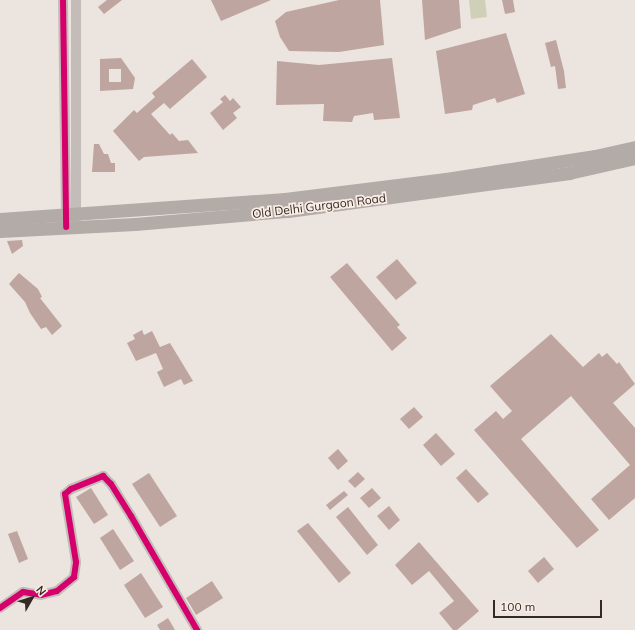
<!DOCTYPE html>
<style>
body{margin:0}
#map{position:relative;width:635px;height:630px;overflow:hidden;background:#ebe4df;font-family:Mulish,sans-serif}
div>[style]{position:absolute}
.green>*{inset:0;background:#cfd0b8}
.building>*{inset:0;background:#bfa5a0}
.minor>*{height:10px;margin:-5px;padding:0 5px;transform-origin:5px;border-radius:5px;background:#c4bcb8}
.major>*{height:13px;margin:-6.5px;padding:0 6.5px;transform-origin:6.5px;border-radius:6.5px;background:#b3aba7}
.cycleway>*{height:6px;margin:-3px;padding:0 3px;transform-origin:3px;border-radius:3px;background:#d6006c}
span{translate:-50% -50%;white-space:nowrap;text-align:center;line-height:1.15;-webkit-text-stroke:3.5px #f9ede5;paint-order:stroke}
.street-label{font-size:12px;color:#352926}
.north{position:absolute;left:12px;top:578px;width:40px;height:40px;-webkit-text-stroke:3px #f9ede5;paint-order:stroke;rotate:51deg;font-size:11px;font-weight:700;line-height:16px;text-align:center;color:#352926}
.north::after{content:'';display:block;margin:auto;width:14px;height:18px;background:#352926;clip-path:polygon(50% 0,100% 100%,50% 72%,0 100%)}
.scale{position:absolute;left:493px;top:600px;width:109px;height:18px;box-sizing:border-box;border:2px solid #352926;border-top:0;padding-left:5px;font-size:12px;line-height:14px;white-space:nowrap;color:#352926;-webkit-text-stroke:3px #f9ede5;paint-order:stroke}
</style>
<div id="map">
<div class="green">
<i style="clip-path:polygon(469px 0,485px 0,487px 17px,471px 19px)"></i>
</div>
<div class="building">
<i style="clip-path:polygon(107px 0,122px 0,104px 14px,98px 7px)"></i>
<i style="clip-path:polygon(211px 0,271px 0,221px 21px)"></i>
<i style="clip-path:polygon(339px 0,380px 0,384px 45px,339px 52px,289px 51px,280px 37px,275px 21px,286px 12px)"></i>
<i style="clip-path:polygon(422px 0,459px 0,461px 28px,425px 40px)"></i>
<i style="clip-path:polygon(502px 0,513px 0,515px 12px,505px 14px)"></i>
<i style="clip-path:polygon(506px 33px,525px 94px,497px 103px,495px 98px,473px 105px,472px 110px,445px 114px,436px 51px)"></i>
<i style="clip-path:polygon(556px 40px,564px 71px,566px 88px,558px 89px,555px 66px,551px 67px,545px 43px)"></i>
<i style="clip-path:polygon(evenodd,121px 58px,135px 78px,133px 89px,100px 91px,100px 59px,121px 58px,109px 69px,121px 69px,121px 82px,109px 82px,109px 69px)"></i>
<i style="clip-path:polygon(392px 58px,400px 118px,374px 120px,373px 113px,354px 116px,352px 122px,323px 121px,324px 104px,276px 105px,277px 61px,319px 65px)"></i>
<i style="clip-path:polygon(192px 59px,207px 77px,170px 109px,164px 103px,151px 114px,170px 135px,172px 133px,179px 141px,188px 140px,198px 153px,144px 157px,139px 161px,113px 131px,134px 110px,137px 113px,155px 97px,152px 93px)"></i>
<i style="clip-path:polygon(225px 95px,230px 101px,233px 98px,241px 107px,233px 113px,237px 118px,223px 130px,210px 113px,223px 102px,220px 99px)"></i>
<i style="clip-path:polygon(94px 144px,99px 144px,104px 154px,108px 154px,111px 163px,115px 163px,115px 172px,92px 172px)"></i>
<i style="clip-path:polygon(22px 240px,23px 246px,12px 254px,7px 241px)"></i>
<i style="clip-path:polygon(397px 259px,417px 283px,396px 300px,376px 277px)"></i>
<i style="clip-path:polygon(347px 263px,400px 325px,397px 327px,407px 338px,392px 351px,330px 277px)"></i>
<i style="clip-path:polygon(19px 273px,38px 289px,42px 297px,40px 298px,62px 326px,52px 335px,46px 327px,41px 329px,30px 313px,25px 302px,9px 284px)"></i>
<i style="clip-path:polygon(142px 330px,144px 335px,152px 331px,160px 347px,170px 343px,193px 381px,184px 385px,181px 379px,164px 387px,157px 372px,163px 369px,156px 353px,136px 361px,127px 343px,135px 339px,133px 335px)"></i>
<i style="clip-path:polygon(551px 334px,583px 367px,599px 353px,602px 357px,607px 353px,617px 364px,619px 362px,635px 384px,613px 403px,635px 428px,635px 498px,609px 520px,591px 499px,630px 465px,571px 396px,521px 439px,599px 530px,577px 548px,474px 430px,496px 411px,503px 419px,512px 411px,490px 386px)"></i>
<i style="clip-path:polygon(414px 407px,423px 417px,409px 429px,400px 419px)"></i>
<i style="clip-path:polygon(436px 433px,455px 454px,441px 466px,423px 445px)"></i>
<i style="clip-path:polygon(338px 449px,348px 461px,338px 470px,328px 458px)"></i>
<i style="clip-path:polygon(466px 469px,489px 494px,478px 503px,456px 478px)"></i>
<i style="clip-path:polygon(358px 472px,365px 479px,355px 488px,348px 481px)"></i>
<i style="clip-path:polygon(149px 473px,177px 516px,160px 527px,132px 484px)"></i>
<i style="clip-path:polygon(91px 488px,108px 515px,94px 524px,76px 497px)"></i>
<i style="clip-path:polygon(372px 488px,381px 498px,369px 508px,360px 498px)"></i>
<i style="clip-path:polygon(344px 491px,348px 495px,330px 510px,326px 505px)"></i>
<i style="clip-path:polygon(389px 506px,400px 520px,389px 530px,377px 516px)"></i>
<i style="clip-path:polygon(348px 507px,378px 545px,367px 555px,336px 517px)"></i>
<i style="clip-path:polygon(308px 523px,351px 573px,339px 583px,297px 531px)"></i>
<i style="clip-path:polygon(113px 529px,134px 561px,120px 570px,100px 538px)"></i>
<i style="clip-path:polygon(17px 531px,28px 559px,19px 563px,8px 534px)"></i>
<i style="clip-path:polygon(419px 542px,479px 611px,457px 630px,453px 630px,439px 613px,454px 601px,429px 571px,412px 585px,395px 565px)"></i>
<i style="clip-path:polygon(544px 557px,554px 569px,538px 583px,528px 571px)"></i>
<i style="clip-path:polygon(141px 573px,163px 607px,145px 618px,124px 585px)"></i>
<i style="clip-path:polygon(212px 581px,223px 598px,196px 615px,186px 598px)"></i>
<i style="clip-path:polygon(168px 618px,175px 630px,160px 630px,157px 625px)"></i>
</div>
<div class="minor">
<i style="left:63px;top:0;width:221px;rotate:89.2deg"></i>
<i style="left:76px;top:0;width:220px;rotate:90deg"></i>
<i style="left:0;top:608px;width:28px;rotate:-35deg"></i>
<i style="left:23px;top:592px;width:18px;rotate:9deg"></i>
<i style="left:41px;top:595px;width:16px;rotate:-14deg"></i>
<i style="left:57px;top:591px;width:22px;rotate:-39deg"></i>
<i style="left:74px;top:577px;width:15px;rotate:-82deg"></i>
<i style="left:76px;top:562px;width:69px;rotate:-99.2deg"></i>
<i style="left:65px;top:494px;width:8px;rotate:-40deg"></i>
<i style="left:71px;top:489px;width:35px;rotate:-22deg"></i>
<i style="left:103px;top:476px;width:11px;rotate:45deg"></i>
<i style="left:111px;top:484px;width:38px;rotate:58deg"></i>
<i style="left:131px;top:516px;width:132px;rotate:59.9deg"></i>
</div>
<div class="major">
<i style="left:0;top:219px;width:286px;rotate:-4deg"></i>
<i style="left:285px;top:199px;width:162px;rotate:-7.1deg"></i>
<i style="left:446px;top:179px;width:151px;rotate:-8.8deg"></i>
<i style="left:595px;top:156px;width:41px;rotate:-12.7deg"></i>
<i style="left:0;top:231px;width:135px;rotate:-3deg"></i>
<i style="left:135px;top:224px;width:154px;rotate:-4.9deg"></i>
<i style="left:288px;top:211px;width:284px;rotate:-7.7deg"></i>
<i style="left:569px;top:173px;width:68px;rotate:-12.8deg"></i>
</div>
<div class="cycleway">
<i style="left:63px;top:0;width:227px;rotate:89.2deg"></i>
<i style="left:0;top:608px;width:28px;rotate:-35deg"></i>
<i style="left:23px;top:592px;width:18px;rotate:9deg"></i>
<i style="left:41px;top:595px;width:16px;rotate:-14deg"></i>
<i style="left:57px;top:591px;width:22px;rotate:-39deg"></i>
<i style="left:74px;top:577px;width:15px;rotate:-82deg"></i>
<i style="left:76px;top:562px;width:69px;rotate:-99.2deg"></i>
<i style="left:65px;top:494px;width:8px;rotate:-40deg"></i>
<i style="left:71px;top:489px;width:35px;rotate:-22deg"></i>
<i style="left:103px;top:476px;width:11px;rotate:45deg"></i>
<i style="left:111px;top:484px;width:38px;rotate:58deg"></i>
<i style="left:131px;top:516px;width:132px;rotate:59.9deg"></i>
</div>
<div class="street-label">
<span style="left:319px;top:206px;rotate:-7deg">Old Delhi Gurgaon Road</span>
</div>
<div class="north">N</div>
<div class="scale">100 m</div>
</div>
